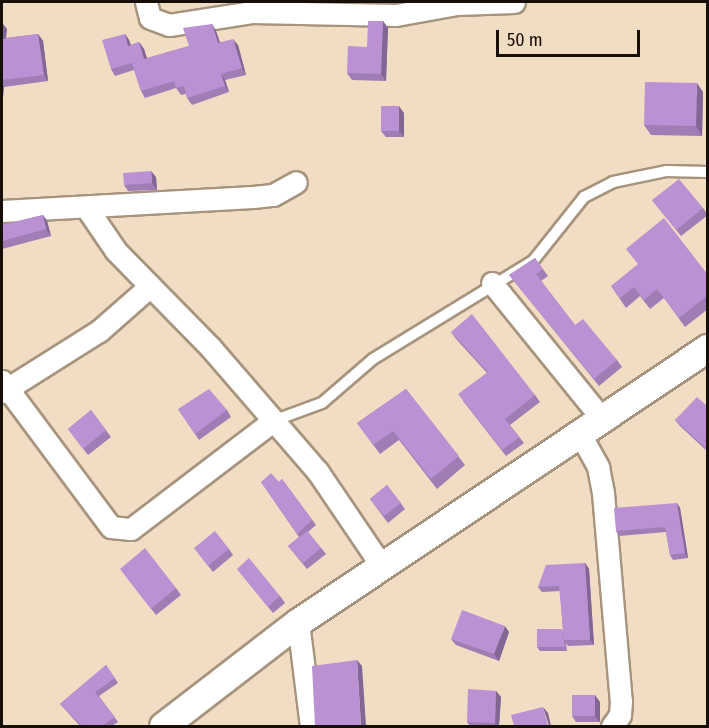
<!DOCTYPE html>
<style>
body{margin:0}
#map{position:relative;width:709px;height:728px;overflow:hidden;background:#f1dcc4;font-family:"Fira Sans Condensed",sans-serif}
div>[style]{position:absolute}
.roads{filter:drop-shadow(2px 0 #a7947e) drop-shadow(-2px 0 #a7947e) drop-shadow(0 2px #a7947e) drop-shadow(0 -2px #a7947e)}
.service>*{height:10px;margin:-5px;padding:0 5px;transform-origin:5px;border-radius:5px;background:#fff}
.minor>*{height:21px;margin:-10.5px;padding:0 10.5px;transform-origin:10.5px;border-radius:10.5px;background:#fff}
.tertiary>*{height:27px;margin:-13.5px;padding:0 13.5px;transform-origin:13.5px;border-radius:13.5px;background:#fff}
.wall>*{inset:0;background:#a07db5}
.shaded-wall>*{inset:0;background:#826693}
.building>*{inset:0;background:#ba91d2}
span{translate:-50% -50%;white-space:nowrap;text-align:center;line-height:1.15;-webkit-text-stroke:5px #f1dcc4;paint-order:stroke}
.frame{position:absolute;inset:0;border:3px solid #160f07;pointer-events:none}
.scale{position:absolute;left:496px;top:30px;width:144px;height:27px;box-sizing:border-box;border:3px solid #160f07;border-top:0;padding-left:8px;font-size:18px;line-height:21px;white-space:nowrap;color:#160f07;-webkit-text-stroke:4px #f1dcc4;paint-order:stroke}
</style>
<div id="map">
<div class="roads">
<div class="service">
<i style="left:273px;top:421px;width:52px;rotate:-20.2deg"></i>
<i style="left:322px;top:403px;width:67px;rotate:-40.8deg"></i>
<i style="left:373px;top:359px;width:188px;rotate:-31.5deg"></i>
<i style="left:533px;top:261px;width:82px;rotate:-51.4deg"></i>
<i style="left:584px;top:197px;width:33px;rotate:-27deg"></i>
<i style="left:613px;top:182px;width:54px;rotate:-11.7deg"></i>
<i style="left:666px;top:171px;width:42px;rotate:1.4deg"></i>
</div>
<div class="minor">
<i style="left:146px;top:2px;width:16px;rotate:76deg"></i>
<i style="left:150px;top:18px;width:20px;rotate:20deg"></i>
<i style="left:169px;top:25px;width:85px;rotate:-8.8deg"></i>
<i style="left:253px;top:12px;width:143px;rotate:1.2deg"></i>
<i style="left:396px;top:15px;width:62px;rotate:-10.2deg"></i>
<i style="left:457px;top:4px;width:57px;rotate:-2deg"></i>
<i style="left:86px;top:207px;width:53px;rotate:55.7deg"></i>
<i style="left:116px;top:251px;width:136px;rotate:45.6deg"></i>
<i style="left:211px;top:348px;width:164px;rotate:49.2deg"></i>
<i style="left:318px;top:472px;width:112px;rotate:55.9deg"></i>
<i style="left:2px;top:211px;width:251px;rotate:-3.2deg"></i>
<i style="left:253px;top:197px;width:20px;rotate:-6deg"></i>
<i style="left:273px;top:195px;width:26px;rotate:-29deg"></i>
<i style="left:492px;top:283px;width:175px;rotate:51deg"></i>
<i style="left:2px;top:381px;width:182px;rotate:53.3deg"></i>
<i style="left:111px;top:527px;width:20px;rotate:6deg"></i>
<i style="left:131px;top:529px;width:178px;rotate:-37.3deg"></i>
<i style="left:2px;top:392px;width:115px;rotate:-32.2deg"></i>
<i style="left:99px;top:331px;width:68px;rotate:-41.4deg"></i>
<i style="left:580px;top:434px;width:38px;rotate:61deg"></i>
<i style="left:598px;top:467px;width:26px;rotate:79deg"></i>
<i style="left:603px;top:493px;width:209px;rotate:85.1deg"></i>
<i style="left:621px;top:701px;width:14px;rotate:94deg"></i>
<i style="left:620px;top:715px;width:14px;rotate:126deg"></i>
<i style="left:298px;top:622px;width:105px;rotate:82.9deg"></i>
</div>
<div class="tertiary">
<i style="left:163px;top:726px;width:170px;rotate:-37.6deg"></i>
<i style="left:298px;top:622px;width:493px;rotate:-33.8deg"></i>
</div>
</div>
<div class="wall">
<i style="clip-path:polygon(383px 21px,388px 28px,386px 81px,352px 80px,347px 73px,367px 47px)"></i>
<i style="clip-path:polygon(2px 23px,7px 29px,6px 38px,38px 34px,43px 41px,48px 81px,4px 87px,2px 106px)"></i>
<i style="clip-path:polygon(212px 24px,216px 31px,220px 42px,238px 45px,246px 75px,225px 80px,229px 92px,192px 105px,187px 98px,186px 94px,181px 95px,176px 88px,145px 98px,141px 91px,134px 70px,115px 76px,111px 69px,125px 34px,129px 40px,131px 45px,139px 42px,144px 49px,147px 58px,189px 46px)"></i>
<i style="clip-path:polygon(703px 92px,702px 136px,651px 135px,644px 125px)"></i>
<i style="clip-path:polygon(404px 113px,404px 137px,386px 137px,381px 131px)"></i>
<i style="clip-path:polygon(156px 177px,157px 190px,128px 191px,124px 185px)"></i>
<i style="clip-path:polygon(652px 200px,703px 208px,708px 215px,681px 236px)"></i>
<i style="clip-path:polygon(43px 215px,47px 221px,51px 236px,2px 249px,2px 225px)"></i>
<i style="clip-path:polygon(535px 258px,548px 276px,541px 281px,575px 325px,617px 360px,622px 367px,599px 386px,509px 275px)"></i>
<i style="clip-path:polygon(708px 275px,708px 309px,685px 327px,664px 298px,650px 309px,640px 296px,626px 308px,611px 286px)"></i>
<i style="clip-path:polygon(451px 332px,535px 395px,540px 402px,510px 425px,524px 443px,506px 456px,463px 401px,487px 373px,456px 339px)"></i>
<i style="clip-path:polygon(406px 389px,465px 465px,437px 489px,399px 440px,380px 454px,357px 423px)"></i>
<i style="clip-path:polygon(708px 407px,708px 452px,680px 426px,675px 420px)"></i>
<i style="clip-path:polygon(178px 409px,227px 410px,231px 417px,199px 440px)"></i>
<i style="clip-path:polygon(91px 410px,111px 437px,88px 455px,68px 429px)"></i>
<i style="clip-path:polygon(282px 479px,316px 525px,308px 532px,326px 554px,307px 569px,288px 546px,299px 537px,261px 482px,279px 482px)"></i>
<i style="clip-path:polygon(387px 485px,405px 509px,388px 523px,370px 499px)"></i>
<i style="clip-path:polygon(677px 503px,680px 508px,688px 558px,673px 560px,670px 555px,666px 532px,619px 536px,616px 531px)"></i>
<i style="clip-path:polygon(229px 549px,233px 555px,213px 572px,199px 554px)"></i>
<i style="clip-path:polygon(585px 563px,589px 569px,594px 645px,568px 646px,566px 643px,567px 651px,540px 651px,537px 647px,563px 631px,560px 591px,542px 592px,538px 587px)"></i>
<i style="clip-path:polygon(237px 569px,280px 596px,285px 603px,273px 613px)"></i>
<i style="clip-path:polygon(125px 575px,176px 588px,181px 595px,156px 615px)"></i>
<i style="clip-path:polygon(509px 632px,499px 661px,456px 645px,451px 639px)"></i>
<i style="clip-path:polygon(106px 665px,118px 683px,99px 696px,118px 722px,112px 726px,80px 726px,60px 704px)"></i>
<i style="clip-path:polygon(496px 691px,501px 697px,499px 726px,470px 726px,467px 722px)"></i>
<i style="clip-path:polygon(600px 702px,600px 722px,576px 722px,572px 716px)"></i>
</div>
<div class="shaded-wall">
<i style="clip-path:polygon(383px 21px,388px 28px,386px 81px,381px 74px)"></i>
<i style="clip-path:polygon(2px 23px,7px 29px,5px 45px,2px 40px)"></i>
<i style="clip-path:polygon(212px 24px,216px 31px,222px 50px,218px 43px)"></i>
<i style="clip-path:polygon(38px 34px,43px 41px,48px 81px,44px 75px)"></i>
<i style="clip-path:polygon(125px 34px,129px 40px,133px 52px,128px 46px)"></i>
<i style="clip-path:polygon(233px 39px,238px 45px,246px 75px,242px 68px)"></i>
<i style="clip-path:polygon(139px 42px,144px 49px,149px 65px,144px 59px)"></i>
<i style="clip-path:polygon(221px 74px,225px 80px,229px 92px,225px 86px)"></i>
<i style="clip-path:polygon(2px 83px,4px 87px,2px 106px)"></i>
<i style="clip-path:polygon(697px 83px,703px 92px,702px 136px,696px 126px)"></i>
<i style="clip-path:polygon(399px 106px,404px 113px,404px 137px,399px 131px)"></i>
<i style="clip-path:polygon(151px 171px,156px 177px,157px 190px,152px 183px)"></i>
<i style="clip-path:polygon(43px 215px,47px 221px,51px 236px,46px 229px)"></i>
<i style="clip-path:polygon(677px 503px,680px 508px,688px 558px,685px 553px)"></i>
<i style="clip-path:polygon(585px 563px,589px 569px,594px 645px,590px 640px)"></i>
<i style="clip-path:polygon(505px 626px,509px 632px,499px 661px,494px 654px)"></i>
<i style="clip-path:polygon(357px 660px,362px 666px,366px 726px,361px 726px)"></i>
<i style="clip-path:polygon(496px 691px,501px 697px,499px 726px,497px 726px,495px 723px)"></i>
<i style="clip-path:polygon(595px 695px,600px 702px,600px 722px,595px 716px)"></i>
<i style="clip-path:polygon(543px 707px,548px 713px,551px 726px,549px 726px)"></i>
</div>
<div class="building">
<i style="clip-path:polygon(368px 21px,383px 21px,381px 74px,347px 73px,348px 46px,367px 47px)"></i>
<i style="clip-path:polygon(212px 24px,218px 43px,233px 39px,242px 68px,221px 74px,225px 86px,187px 98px,184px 86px,176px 88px,174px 81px,141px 91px,132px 63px,111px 69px,102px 40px,125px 34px,128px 46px,139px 42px,144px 59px,189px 46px,183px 28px)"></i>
<i style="clip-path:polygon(38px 34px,44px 75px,2px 80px,2px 39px)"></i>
<i style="clip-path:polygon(645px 82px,697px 83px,696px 126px,644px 125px)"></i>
<i style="clip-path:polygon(381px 106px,399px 106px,399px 131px,381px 131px)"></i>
<i style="clip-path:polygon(151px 171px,152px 183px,124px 185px,123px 173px)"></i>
<i style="clip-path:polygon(679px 179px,703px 208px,676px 230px,652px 200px)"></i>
<i style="clip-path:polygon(43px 215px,46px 229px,2px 241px,2px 225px)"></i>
<i style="clip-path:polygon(664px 218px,708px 275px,708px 295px,679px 318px,657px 289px,644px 300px,634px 287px,620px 298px,611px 286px,638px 264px,626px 249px)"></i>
<i style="clip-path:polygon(535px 258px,543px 269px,536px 274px,575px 325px,583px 319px,617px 360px,594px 379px,509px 275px)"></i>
<i style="clip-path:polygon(472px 314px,535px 395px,505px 419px,519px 437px,502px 450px,458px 394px,488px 372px,451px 332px)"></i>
<i style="clip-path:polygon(209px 389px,227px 410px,195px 434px,178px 409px)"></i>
<i style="clip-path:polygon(406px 389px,459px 456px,431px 479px,393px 431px,373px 445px,357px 423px)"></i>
<i style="clip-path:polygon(697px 397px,708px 407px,708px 437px,704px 441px,708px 440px,708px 450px,675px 420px)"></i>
<i style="clip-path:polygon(91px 410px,106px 430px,83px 449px,68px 429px)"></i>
<i style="clip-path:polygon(271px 473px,279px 482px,282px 479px,312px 520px,297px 534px,261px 482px)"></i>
<i style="clip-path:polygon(387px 485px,401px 503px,384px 516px,370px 499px)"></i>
<i style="clip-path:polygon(677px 503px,685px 553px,670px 555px,665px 527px,616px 531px,614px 508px)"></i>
<i style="clip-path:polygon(215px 531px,229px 549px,208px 566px,194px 548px)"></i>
<i style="clip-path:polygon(307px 531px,321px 548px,303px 563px,288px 546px)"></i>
<i style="clip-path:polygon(145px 548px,176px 588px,151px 609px,120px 569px)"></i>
<i style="clip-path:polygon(249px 558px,280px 596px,268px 607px,237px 569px)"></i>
<i style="clip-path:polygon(585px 563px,590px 640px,564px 640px,559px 586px,538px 587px,546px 565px)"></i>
<i style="clip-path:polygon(462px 610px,505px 626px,494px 654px,451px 639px)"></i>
<i style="clip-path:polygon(537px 629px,562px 629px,565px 647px,537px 647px)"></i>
<i style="clip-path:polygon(357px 660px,361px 726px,315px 726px,312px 666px)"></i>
<i style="clip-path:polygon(106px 665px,115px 678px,95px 692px,115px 717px,102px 726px,82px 726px,60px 704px)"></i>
<i style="clip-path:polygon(468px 689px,496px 691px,495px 723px,467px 722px)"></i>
<i style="clip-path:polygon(572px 695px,595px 695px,595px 716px,572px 716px)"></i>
<i style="clip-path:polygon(543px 707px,548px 726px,514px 726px,511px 715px)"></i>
</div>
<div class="frame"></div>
<div class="scale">50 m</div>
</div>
